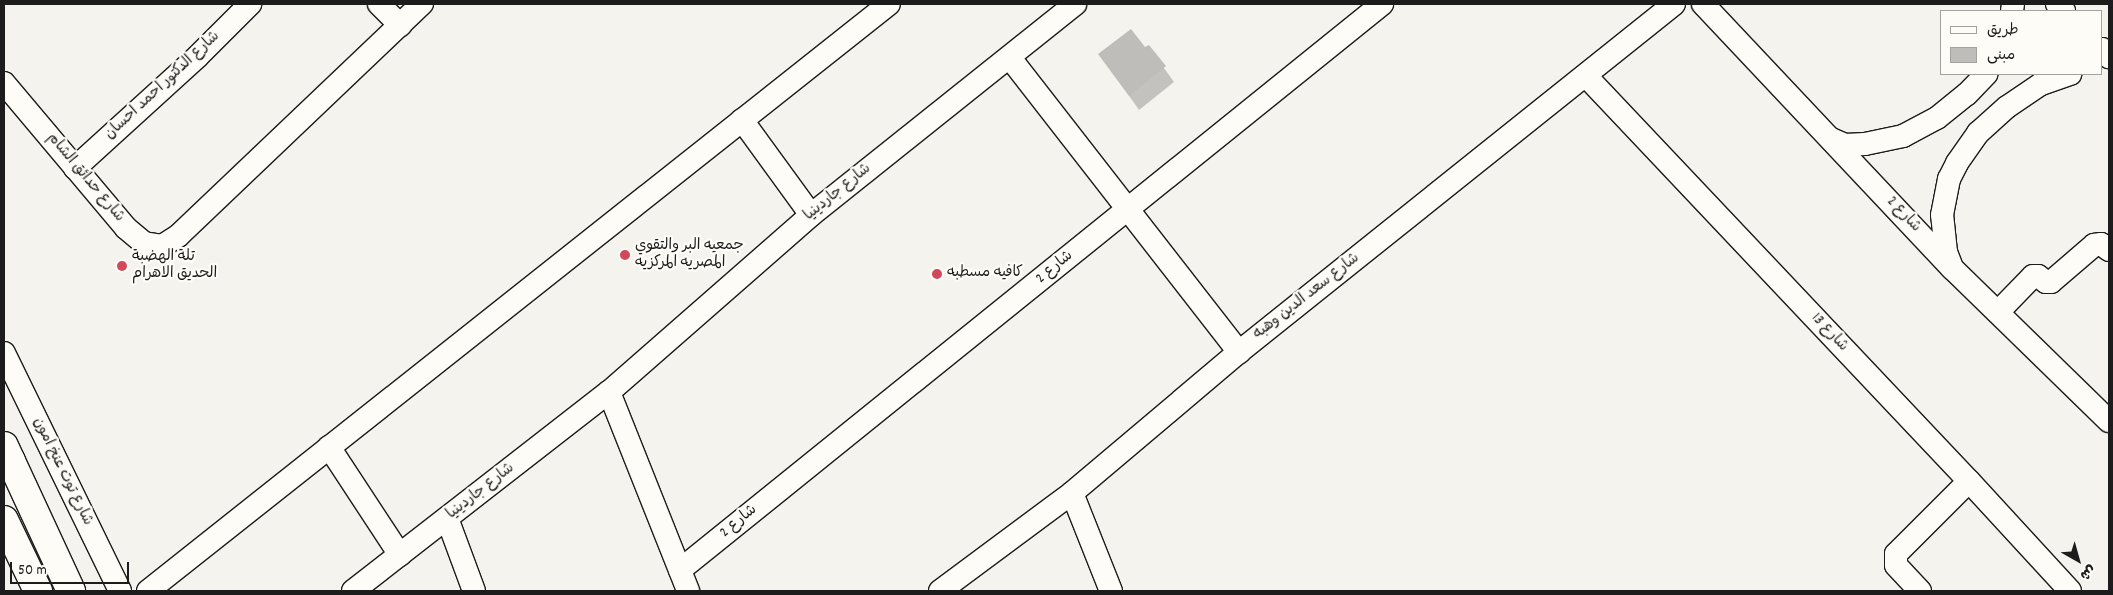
<!DOCTYPE html>
<meta charset="utf-8">
<style>
body{margin:0}
#map{position:relative;width:2113px;height:595px;overflow:hidden;background:#f4f3ee;font-family:Dekko,"Playpen Sans Arabic",sans-serif}
div>[style]{position:absolute}
.shadow>*{inset:0;background:#0003}
.building>*{inset:0;background:#bebdba}
.roads{filter:drop-shadow(1px 0 #1c1c1c) drop-shadow(-1px 0 #1c1c1c) drop-shadow(0 1px #1c1c1c) drop-shadow(0 -1px #1c1c1c)}
.minor>*{height:22px;margin:-11px;padding:0 11px;transform-origin:11px;border-radius:11px;background:#fdfcf7}
.major>*{height:28px;margin:-14px;padding:0 14px;transform-origin:14px;border-radius:14px;background:#fdfcf7}
.highway>*{height:28px;margin:-14px;padding:0 14px;transform-origin:14px;border-radius:14px;background:#fdfcf7}
.dots>*{width:14px;height:14px;translate:-50% -50%;box-sizing:border-box;border:2px solid #fdfcf7;border-radius:50%}
span{translate:-50% -50%;white-space:nowrap;text-align:center;line-height:1.15;-webkit-text-stroke:4.5px #fdfcf7;paint-order:stroke}
.street-label{font-size:15px;color:#1c1c1c}
.poi-label{font-size:15px;color:#1c1c1c}
.left{translate:0 -50%;text-align:left}
.frame{position:absolute;inset:0;border:5px solid #1c1c1c;pointer-events:none}
.legend{position:absolute;left:1940px;top:10px;width:162px;height:65px;box-sizing:border-box;background:#fdfcf7;border:1px solid #a3a29f;margin:0;padding:6px 9px;list-style:none;font-size:15px;color:#1c1c1c}
.legend li{display:flex;align-items:center;gap:10px;height:25px}
.legend b{width:25px;border:1px solid #a3a29f}
.north{position:absolute;left:2053px;top:535px;width:50px;height:50px;-webkit-text-stroke:4px #fdfcf7;paint-order:stroke;rotate:142deg;font-size:14px;font-weight:700;line-height:20px;text-align:center;color:#1c1c1c}
.north::after{content:'';display:block;margin:auto;width:18px;height:22px;background:#1c1c1c;clip-path:polygon(50% 0,100% 100%,50% 72%,0 100%)}
.scale{position:absolute;left:10px;top:562px;width:119px;height:22px;box-sizing:border-box;border:2px solid #1c1c1c;border-top:0;padding-left:6px;font-size:15px;line-height:18px;white-space:nowrap;color:#1c1c1c;-webkit-text-stroke:4px #fdfcf7;paint-order:stroke}
</style>
<div id="map">
<div class="shadow">
<i style="clip-path:polygon(1149px 47px,1174px 82px,1139px 110px,1100px 54px)"></i>
</div>
<div class="building">
<i style="clip-path:polygon(1131px 29px,1145px 47px,1149px 45px,1166px 66px,1129px 96px,1098px 54px)"></i>
</div>
<div class="roads">
<div class="minor">
<i style="left:379px;top:4px;width:30px;rotate:45deg"></i>
<i style="left:1703px;top:4px;width:363px;rotate:46.7deg"></i>
<i style="left:1952px;top:268px;width:219px;rotate:44.3deg"></i>
<i style="left:2057px;top:4px;width:10px;rotate:45deg"></i>
<i style="left:2012px;top:11px;width:7px;rotate:-82deg"></i>
<i style="left:2102px;top:49px;width:11px;rotate:49deg"></i>
<i style="left:1010px;top:58px;width:373px;rotate:52.1deg"></i>
<i style="left:1586px;top:76px;width:557px;rotate:46.6deg"></i>
<i style="left:1969px;top:481px;width:149px;rotate:47.4deg"></i>
<i style="left:4px;top:83px;width:189px;rotate:49.9deg"></i>
<i style="left:126px;top:228px;width:23px;rotate:40deg"></i>
<i style="left:144px;top:243px;width:18px;rotate:9deg"></i>
<i style="left:162px;top:246px;width:19px;rotate:-32deg"></i>
<i style="left:178px;top:236px;width:337px;rotate:-43.6deg"></i>
<i style="left:742px;top:120px;width:117px;rotate:54deg"></i>
<i style="left:1831px;top:139px;width:15px;rotate:23deg"></i>
<i style="left:1845px;top:145px;width:20px;rotate:-3deg"></i>
<i style="left:1865px;top:144px;width:39px;rotate:-12deg"></i>
<i style="left:1903px;top:136px;width:38px;rotate:-28deg"></i>
<i style="left:1937px;top:118px;width:38px;rotate:-39deg"></i>
<i style="left:1967px;top:94px;width:28px;rotate:-46deg"></i>
<i style="left:75px;top:168px;width:166px;rotate:-42.3deg"></i>
<i style="left:198px;top:56px;width:74px;rotate:-45deg"></i>
<i style="left:1951px;top:265px;width:14px;rotate:-111deg"></i>
<i style="left:1946px;top:252px;width:37px;rotate:-96deg"></i>
<i style="left:1942px;top:215px;width:37px;rotate:-79deg"></i>
<i style="left:1949px;top:179px;width:18px;rotate:-63deg"></i>
<i style="left:1957px;top:163px;width:37px;rotate:-55deg"></i>
<i style="left:1978px;top:133px;width:39px;rotate:-42deg"></i>
<i style="left:2007px;top:107px;width:41px;rotate:-34.1deg"></i>
<i style="left:2041px;top:84px;width:31px;rotate:-19deg"></i>
<i style="left:1998px;top:312px;width:50px;rotate:-45.8deg"></i>
<i style="left:2033px;top:276px;width:5px"></i>
<i style="left:2038px;top:276px;width:10px;rotate:37deg"></i>
<i style="left:2046px;top:282px;width:5px"></i>
<i style="left:2051px;top:282px;width:57px;rotate:-40.7deg"></i>
<i style="left:2094px;top:245px;width:7px;rotate:-8deg"></i>
<i style="left:2101px;top:244px;width:10px;rotate:37deg"></i>
<i style="left:4px;top:353px;width:265px;rotate:64deg"></i>
<i style="left:609px;top:392px;width:214px;rotate:68.3deg"></i>
<i style="left:329px;top:447px;width:129px;rotate:56.7deg"></i>
<i style="left:1072px;top:493px;width:105px;rotate:68.3deg"></i>
<i style="left:447px;top:518px;width:78px;rotate:69.7deg"></i>
<i style="left:680px;top:570px;width:902px;rotate:-38.88deg"></i>
<i style="left:148px;top:591px;width:945px;rotate:-38.39deg"></i>
<i style="left:353px;top:591px;width:324px;rotate:-37.9deg"></i>
<i style="left:609px;top:392px;width:269px;rotate:-41.2deg"></i>
<i style="left:811px;top:215px;width:338px;rotate:-38.6deg"></i>
<i style="left:940px;top:591px;width:164px;rotate:-36.6deg"></i>
<i style="left:1072px;top:493px;width:219px;rotate:-40.2deg"></i>
<i style="left:1239px;top:352px;width:557px;rotate:-38.66deg"></i>
<i style="left:1920px;top:591px;width:35px;rotate:-133deg"></i>
<i style="left:1896px;top:565px;width:11px;rotate:-90deg"></i>
<i style="left:1896px;top:554px;width:103px;rotate:-45deg"></i>
</div>
<div class="major">
<i style="left:4px;top:446px;width:160px;rotate:65.2deg"></i>
</div>
<div class="highway">
<i style="left:4px;top:451px;width:12px;rotate:55deg"></i>
<i style="left:4px;top:520px;width:79px;rotate:64.4deg"></i>
</div>
</div>
<div class="dots">
<i style="left:625px;top:255px;background:#d1495b"></i>
<i style="left:122px;top:266px;background:#d1495b"></i>
<i style="left:937px;top:274px;background:#d1495b"></i>
</div>
<div class="street-label">
<span style="left:163px;top:86px;rotate:-43deg">شارع الدكتور احمد احسان</span>
<span style="left:85px;top:178px;rotate:50deg">شارع حدائق الشام</span>
<span style="left:838px;top:193px;rotate:-39deg">شارع جاردينيا</span>
<span style="left:1903px;top:215px;rotate:47deg">شارع 2</span>
<span style="left:1055px;top:268px;rotate:-39deg">شارع 2</span>
<span style="left:1307px;top:297px;rotate:-38deg">شارع سعد الدين وهبه</span>
<span style="left:1829px;top:333px;rotate:47deg">شارع 13</span>
<span style="left:62px;top:472px;rotate:64deg">شارع توت عنخ امون</span>
<span style="left:481px;top:492px;rotate:-38deg">شارع جاردينيا</span>
<span style="left:739px;top:522px;rotate:-39deg">شارع 2</span>
</div>
<div class="poi-label">
<span class="left" style="left:635px;top:255px">جمعيه البر والتقوي<br>المصريه المركزيه</span>
<span class="left" style="left:132px;top:266px">تلة الهضبة<br>الحديق الاهرام</span>
<span class="left" style="left:947px;top:274px">كافيه مسطبه</span>
</div>
<div class="frame"></div>
<ul class="legend">
<li><b style="height:6px;background:#fdfcf7"></b>طريق</li>
<li><b style="height:14px;background:#bebdba"></b>مبنى</li>
</ul>
<div class="north">ش</div>
<div class="scale">50 m</div>
</div>
